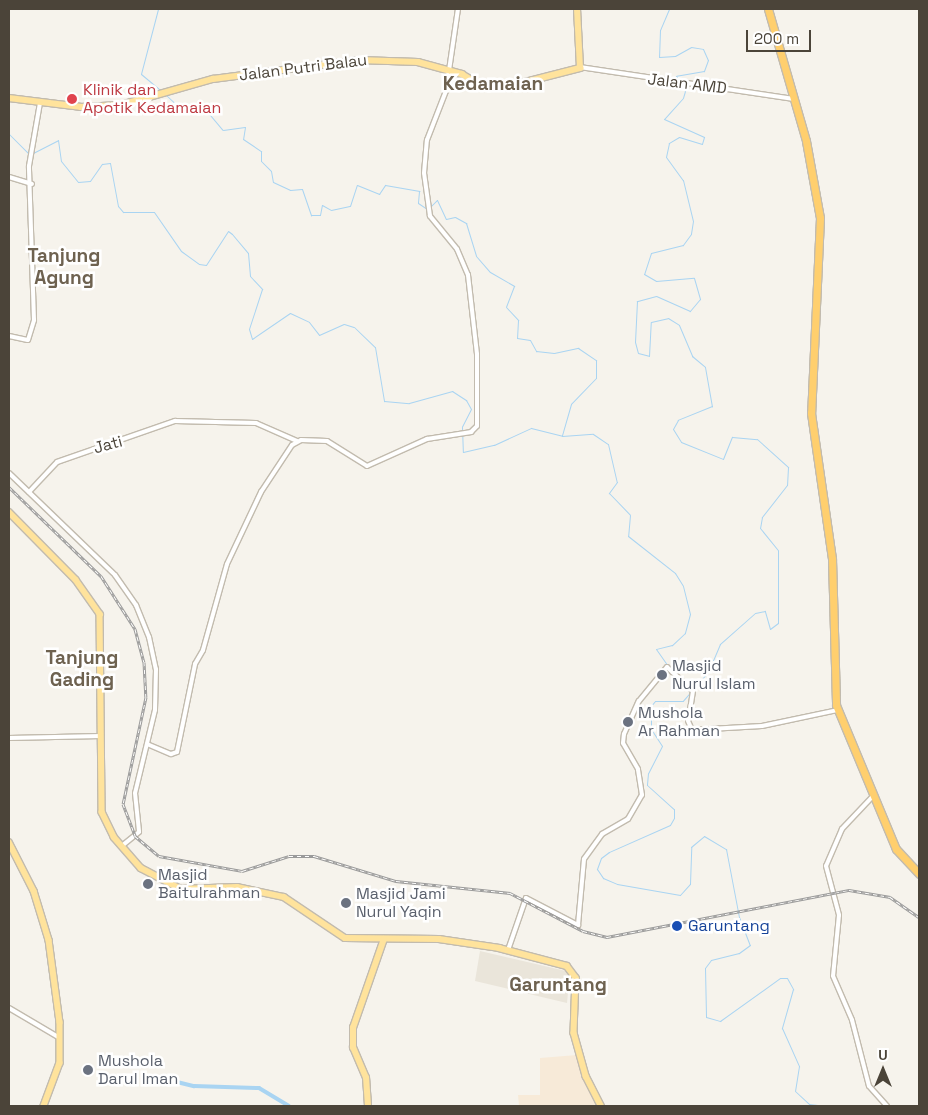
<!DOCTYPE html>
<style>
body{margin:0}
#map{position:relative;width:928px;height:1115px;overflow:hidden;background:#f6f3ec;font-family:"Space Grotesk",sans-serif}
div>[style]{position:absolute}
.residential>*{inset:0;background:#eae5da}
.commercial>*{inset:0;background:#f7ead8}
.stream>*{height:1px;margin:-0.5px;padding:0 0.5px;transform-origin:0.5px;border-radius:0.5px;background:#a9d4f2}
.river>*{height:4px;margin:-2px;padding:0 2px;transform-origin:2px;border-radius:2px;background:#a9d4f2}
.roads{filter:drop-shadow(1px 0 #c2bbae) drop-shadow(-1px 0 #c2bbae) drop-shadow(0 1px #c2bbae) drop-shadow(0 -1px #c2bbae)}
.minor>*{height:4px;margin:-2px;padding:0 2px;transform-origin:2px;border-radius:2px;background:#fff}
.major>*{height:5.5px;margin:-2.75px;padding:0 2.75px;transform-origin:2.75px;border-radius:2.75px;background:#ffe39c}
.highway>*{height:7px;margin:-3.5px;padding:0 3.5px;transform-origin:3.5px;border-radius:3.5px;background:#ffcf6e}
.rail>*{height:3px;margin-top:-1.5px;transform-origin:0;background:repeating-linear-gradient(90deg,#fff 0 4px,#9a9a9a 0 8px);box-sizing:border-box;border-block:1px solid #9a9a9a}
.dots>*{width:14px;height:14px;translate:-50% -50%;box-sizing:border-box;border:2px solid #fff;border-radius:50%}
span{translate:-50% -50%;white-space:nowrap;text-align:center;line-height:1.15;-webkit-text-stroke:5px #fff;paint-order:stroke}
.street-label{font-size:16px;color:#4b4439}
.health-label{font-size:16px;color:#be3a42}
.left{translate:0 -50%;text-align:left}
.worship-label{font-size:16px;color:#5b616d}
.transit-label{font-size:16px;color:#164399}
.quarter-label{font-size:19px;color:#6e6250;font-weight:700}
.frame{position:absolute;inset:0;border:10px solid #4b4439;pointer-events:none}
.north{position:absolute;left:858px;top:1045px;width:50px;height:50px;-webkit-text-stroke:4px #fff;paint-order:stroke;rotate:0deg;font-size:14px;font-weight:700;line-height:20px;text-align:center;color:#4b4439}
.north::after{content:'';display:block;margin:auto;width:18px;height:22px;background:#4b4439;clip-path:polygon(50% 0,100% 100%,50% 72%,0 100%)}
.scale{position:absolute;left:746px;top:30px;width:65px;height:22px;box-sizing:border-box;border:2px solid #4b4439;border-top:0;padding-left:6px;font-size:15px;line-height:18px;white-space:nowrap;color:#4b4439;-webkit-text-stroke:4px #fff;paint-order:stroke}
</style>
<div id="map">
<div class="residential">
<i style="clip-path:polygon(480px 951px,570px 972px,567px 1003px,475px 981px)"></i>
</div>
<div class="commercial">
<i style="clip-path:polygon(577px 1055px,601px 1106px,519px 1106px,518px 1095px,540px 1095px,540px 1058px)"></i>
</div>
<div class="stream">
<i style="left:158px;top:9px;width:67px;rotate:104.7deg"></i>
<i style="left:141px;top:74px;width:26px;rotate:40deg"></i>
<i style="left:669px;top:9px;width:23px;rotate:113deg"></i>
<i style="left:660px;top:30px;width:27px;rotate:92deg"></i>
<i style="left:659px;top:57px;width:16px;rotate:-4deg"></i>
<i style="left:675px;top:56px;width:18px;rotate:-29deg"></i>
<i style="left:691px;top:47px;width:12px;rotate:9deg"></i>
<i style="left:703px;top:49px;width:12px;rotate:66deg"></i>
<i style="left:708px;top:60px;width:12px;rotate:110deg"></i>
<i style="left:704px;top:71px;width:28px;rotate:170deg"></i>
<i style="left:676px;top:76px;width:17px;rotate:59deg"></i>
<i style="left:685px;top:91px;width:7px;rotate:106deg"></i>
<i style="left:683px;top:98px;width:28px;rotate:132deg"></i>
<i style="left:664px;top:119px;width:44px;rotate:24.2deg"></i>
<i style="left:704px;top:137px;width:7px;rotate:106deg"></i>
<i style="left:702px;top:144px;width:24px;rotate:-163deg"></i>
<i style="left:679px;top:137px;width:12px;rotate:149deg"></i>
<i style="left:669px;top:143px;width:14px;rotate:102deg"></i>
<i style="left:666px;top:157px;width:29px;rotate:54deg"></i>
<i style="left:683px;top:180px;width:42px;rotate:76.3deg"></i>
<i style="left:693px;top:221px;width:13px;rotate:99deg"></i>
<i style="left:691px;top:234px;width:14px;rotate:126deg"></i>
<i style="left:683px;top:245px;width:33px;rotate:166deg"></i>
<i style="left:651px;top:253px;width:22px;rotate:108deg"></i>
<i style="left:644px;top:274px;width:14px;rotate:30deg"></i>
<i style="left:656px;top:281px;width:38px;rotate:-5deg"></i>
<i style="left:694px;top:278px;width:22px;rotate:74deg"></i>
<i style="left:700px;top:299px;width:16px;rotate:130deg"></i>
<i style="left:690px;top:311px;width:37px;rotate:-156deg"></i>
<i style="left:656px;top:296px;width:20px;rotate:165deg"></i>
<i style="left:637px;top:301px;width:41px;rotate:92.8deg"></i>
<i style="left:635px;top:342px;width:11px;rotate:75deg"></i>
<i style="left:638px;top:353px;width:11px;rotate:15deg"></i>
<i style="left:649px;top:356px;width:34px;rotate:-87deg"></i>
<i style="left:651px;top:322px;width:17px;rotate:-13deg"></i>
<i style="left:668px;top:318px;width:13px;rotate:32deg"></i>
<i style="left:679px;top:325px;width:34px;rotate:67deg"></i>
<i style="left:692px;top:356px;width:17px;rotate:40deg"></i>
<i style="left:705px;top:367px;width:40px;rotate:80deg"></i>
<i style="left:712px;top:406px;width:37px;rotate:158deg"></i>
<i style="left:678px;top:420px;width:10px;rotate:119deg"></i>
<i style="left:673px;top:429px;width:15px;rotate:58deg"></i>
<i style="left:681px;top:442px;width:45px;rotate:22deg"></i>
<i style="left:723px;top:459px;width:24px;rotate:-68deg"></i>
<i style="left:732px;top:437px;width:25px;rotate:5deg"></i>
<i style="left:757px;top:439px;width:42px;rotate:42.1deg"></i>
<i style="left:788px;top:467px;width:18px;rotate:93deg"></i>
<i style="left:787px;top:485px;width:41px;rotate:128deg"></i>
<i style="left:762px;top:517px;width:11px;rotate:100deg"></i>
<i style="left:760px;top:528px;width:28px;rotate:51deg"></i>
<i style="left:778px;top:550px;width:73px;rotate:90deg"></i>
<i style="left:778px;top:623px;width:10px;rotate:143deg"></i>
<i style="left:770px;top:629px;width:19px;rotate:-106deg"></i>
<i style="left:765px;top:611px;width:10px;rotate:169deg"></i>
<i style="left:755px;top:613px;width:47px;rotate:138.5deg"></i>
<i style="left:720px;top:644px;width:30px;rotate:113deg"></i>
<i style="left:708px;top:672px;width:38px;rotate:131deg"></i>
<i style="left:683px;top:701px;width:28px;rotate:180deg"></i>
<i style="left:655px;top:701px;width:6px;rotate:129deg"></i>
<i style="left:651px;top:706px;width:23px;rotate:90deg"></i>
<i style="left:651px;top:729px;width:20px;rotate:57deg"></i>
<i style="left:662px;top:746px;width:30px;rotate:117deg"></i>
<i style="left:648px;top:773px;width:12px;rotate:95deg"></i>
<i style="left:647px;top:785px;width:36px;rotate:42deg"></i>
<i style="left:674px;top:809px;width:9px;rotate:90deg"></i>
<i style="left:674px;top:818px;width:8px;rotate:120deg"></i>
<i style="left:670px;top:825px;width:67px;rotate:156.1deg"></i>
<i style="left:609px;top:852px;width:10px;rotate:143deg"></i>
<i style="left:601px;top:858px;width:12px;rotate:110deg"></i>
<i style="left:597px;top:869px;width:11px;rotate:56deg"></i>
<i style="left:603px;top:878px;width:15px;rotate:23deg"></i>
<i style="left:617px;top:884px;width:64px;rotate:9.9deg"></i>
<i style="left:680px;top:895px;width:15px;rotate:-48deg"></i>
<i style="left:690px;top:884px;width:37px;rotate:-88deg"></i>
<i style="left:691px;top:847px;width:17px;rotate:-40deg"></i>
<i style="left:704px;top:836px;width:26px;rotate:31deg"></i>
<i style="left:726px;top:849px;width:69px;rotate:79.2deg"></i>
<i style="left:739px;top:917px;width:30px;rotate:69deg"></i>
<i style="left:750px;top:945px;width:14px;rotate:144deg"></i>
<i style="left:739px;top:953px;width:29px;rotate:166deg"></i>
<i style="left:711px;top:960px;width:10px;rotate:127deg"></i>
<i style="left:705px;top:968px;width:49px;rotate:88.8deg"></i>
<i style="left:706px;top:1017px;width:15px;rotate:16deg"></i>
<i style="left:720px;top:1021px;width:74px;rotate:-35.6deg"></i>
<i style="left:780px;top:978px;width:7px"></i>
<i style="left:787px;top:978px;width:13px;rotate:61deg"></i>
<i style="left:793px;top:989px;width:41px;rotate:105.8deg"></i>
<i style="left:782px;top:1028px;width:42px;rotate:65.9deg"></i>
<i style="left:799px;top:1066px;width:25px;rotate:99deg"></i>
<i style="left:795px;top:1091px;width:19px;rotate:43deg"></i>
<i style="left:809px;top:1104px;width:17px;rotate:7deg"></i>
<i style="left:166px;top:95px;width:25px;rotate:43deg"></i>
<i style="left:184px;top:112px;width:18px;rotate:-29deg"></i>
<i style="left:200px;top:103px;width:35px;rotate:50deg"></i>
<i style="left:223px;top:130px;width:22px;rotate:-8deg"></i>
<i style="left:245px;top:127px;width:12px;rotate:99deg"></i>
<i style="left:243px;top:139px;width:22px;rotate:34deg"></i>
<i style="left:261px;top:151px;width:10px;rotate:90deg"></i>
<i style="left:261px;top:161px;width:14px;rotate:45deg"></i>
<i style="left:271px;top:171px;width:11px;rotate:80deg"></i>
<i style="left:273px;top:182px;width:19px;rotate:25deg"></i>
<i style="left:290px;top:190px;width:12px;rotate:-5deg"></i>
<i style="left:302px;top:189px;width:28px;rotate:71deg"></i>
<i style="left:311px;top:215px;width:9px"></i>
<i style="left:320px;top:215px;width:10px;rotate:-79deg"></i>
<i style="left:322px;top:205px;width:10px;rotate:29deg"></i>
<i style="left:331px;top:210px;width:19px;rotate:-12deg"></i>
<i style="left:350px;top:206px;width:22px;rotate:-72deg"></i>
<i style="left:357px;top:185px;width:24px;rotate:22deg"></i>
<i style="left:379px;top:194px;width:11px;rotate:-56deg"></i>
<i style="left:385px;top:185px;width:35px;rotate:10deg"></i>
<i style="left:419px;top:191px;width:12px;rotate:95deg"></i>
<i style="left:418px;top:203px;width:11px;rotate:34deg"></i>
<i style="left:9px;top:134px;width:28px;rotate:45deg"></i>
<i style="left:33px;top:153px;width:28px;rotate:-27deg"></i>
<i style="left:58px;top:140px;width:21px;rotate:82deg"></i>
<i style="left:61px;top:161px;width:27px;rotate:51deg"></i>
<i style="left:78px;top:182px;width:12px;rotate:-5deg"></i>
<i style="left:90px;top:181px;width:21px;rotate:-55deg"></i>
<i style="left:102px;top:164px;width:8px;rotate:-7deg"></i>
<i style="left:110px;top:163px;width:44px;rotate:79.5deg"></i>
<i style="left:118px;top:206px;width:8px;rotate:50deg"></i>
<i style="left:123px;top:212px;width:31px"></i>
<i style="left:154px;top:212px;width:47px;rotate:55.3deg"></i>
<i style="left:181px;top:251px;width:22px;rotate:36deg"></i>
<i style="left:199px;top:264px;width:7px;rotate:8deg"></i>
<i style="left:206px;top:265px;width:40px;rotate:-57.1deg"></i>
<i style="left:228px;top:231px;width:5px;rotate:37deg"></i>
<i style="left:232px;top:234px;width:25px;rotate:50deg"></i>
<i style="left:248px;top:253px;width:23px;rotate:85deg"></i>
<i style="left:250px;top:276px;width:18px;rotate:47deg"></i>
<i style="left:262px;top:289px;width:42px;rotate:108deg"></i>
<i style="left:249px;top:329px;width:10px;rotate:73deg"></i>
<i style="left:252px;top:339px;width:46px;rotate:-34.4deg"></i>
<i style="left:290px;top:313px;width:21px;rotate:25deg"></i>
<i style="left:309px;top:322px;width:16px;rotate:52deg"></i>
<i style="left:319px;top:335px;width:27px;rotate:-24deg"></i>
<i style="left:344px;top:324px;width:10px;rotate:17deg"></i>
<i style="left:354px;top:327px;width:29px;rotate:44deg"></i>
<i style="left:375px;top:347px;width:55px;rotate:80.5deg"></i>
<i style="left:384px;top:401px;width:25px;rotate:5deg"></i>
<i style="left:409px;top:403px;width:45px;rotate:-15.6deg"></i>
<i style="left:452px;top:391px;width:17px;rotate:33deg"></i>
<i style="left:466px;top:400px;width:10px;rotate:61deg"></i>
<i style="left:471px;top:409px;width:20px;rotate:117deg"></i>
<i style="left:462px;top:427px;width:25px;rotate:88deg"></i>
<i style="left:463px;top:452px;width:32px;rotate:-13deg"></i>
<i style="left:494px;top:445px;width:41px;rotate:-24.7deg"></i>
<i style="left:531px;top:428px;width:32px;rotate:14deg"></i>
<i style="left:562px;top:436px;width:31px;rotate:-4deg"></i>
<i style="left:593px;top:434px;width:18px;rotate:34deg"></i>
<i style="left:608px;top:444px;width:39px;rotate:77deg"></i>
<i style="left:617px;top:482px;width:14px;rotate:126deg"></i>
<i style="left:609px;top:493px;width:30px;rotate:46deg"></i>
<i style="left:630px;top:515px;width:21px;rotate:95deg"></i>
<i style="left:628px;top:536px;width:60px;rotate:38.2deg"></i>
<i style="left:675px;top:573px;width:15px;rotate:58deg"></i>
<i style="left:683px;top:586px;width:29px;rotate:76deg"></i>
<i style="left:690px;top:614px;width:20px;rotate:105deg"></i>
<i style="left:685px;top:633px;width:18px;rotate:137deg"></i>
<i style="left:672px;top:645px;width:16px;rotate:166deg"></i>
<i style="left:656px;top:649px;width:19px;rotate:55deg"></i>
<i style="left:430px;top:207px;width:10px;rotate:-45deg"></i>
<i style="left:437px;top:200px;width:21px;rotate:65deg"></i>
<i style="left:446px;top:219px;width:9px;rotate:-13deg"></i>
<i style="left:455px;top:217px;width:13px;rotate:29deg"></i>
<i style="left:466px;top:223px;width:34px;rotate:73deg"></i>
<i style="left:476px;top:256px;width:21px;rotate:49deg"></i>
<i style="left:490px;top:272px;width:28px;rotate:30deg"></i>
<i style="left:514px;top:286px;width:22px;rotate:111deg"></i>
<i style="left:506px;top:307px;width:18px;rotate:47deg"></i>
<i style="left:518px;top:320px;width:18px;rotate:93deg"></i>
<i style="left:517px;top:338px;width:13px;rotate:9deg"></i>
<i style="left:530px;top:340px;width:13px;rotate:61deg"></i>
<i style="left:536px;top:351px;width:18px;rotate:6deg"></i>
<i style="left:554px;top:353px;width:25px;rotate:-12deg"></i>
<i style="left:578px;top:348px;width:22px;rotate:34deg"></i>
<i style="left:596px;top:360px;width:18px;rotate:90deg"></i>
<i style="left:596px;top:378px;width:36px;rotate:134deg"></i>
<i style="left:571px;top:404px;width:33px;rotate:106deg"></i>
<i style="left:831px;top:1106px;width:32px"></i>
</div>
<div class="river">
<i style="left:165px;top:1079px;width:30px;rotate:14deg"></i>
<i style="left:194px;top:1086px;width:65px;rotate:1.8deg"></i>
<i style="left:259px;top:1088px;width:35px;rotate:31deg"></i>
</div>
<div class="roads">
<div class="minor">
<i style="left:580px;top:67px;width:216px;rotate:8.5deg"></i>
<i style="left:9px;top:177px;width:24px;rotate:17deg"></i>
<i style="left:9px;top:336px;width:19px;rotate:12deg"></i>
<i style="left:28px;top:340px;width:21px;rotate:-73deg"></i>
<i style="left:34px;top:320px;width:154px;rotate:-91.9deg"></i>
<i style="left:29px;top:166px;width:64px;rotate:-80.1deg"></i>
<i style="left:9px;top:473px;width:147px;rotate:43.9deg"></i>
<i style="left:115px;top:575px;width:37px;rotate:55deg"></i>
<i style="left:136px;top:605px;width:35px;rotate:68deg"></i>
<i style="left:149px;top:637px;width:33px;rotate:78deg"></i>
<i style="left:156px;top:669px;width:41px;rotate:91.4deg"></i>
<i style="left:155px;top:710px;width:85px;rotate:103.5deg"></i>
<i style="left:135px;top:793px;width:39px;rotate:84deg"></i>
<i style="left:139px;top:832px;width:22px;rotate:141deg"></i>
<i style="left:29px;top:492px;width:41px;rotate:-47deg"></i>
<i style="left:57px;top:462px;width:125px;rotate:-19.2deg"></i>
<i style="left:175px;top:421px;width:81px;rotate:1.4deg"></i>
<i style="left:256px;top:423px;width:45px;rotate:23.7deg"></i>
<i style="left:9px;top:738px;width:92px;rotate:-1.2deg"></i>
<i style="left:147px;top:744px;width:26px;rotate:23deg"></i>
<i style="left:171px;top:754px;width:6px;rotate:-18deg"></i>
<i style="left:177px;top:752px;width:90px;rotate:-78.4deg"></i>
<i style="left:195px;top:664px;width:16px;rotate:-60deg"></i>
<i style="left:203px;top:650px;width:89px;rotate:-74.4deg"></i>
<i style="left:227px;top:564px;width:80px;rotate:-64.7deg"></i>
<i style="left:261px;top:492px;width:56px;rotate:-56.6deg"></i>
<i style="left:292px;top:445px;width:10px;rotate:-29deg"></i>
<i style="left:301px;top:440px;width:26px;rotate:2deg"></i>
<i style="left:327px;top:441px;width:47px;rotate:32deg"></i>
<i style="left:367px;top:466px;width:66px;rotate:-24.2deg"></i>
<i style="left:427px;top:439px;width:45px;rotate:-9deg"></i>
<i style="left:471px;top:432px;width:8px;rotate:-45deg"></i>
<i style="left:477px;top:426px;width:72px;rotate:-90deg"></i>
<i style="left:477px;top:354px;width:80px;rotate:-96.5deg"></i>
<i style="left:468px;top:275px;width:28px;rotate:-113deg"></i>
<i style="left:457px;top:249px;width:43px;rotate:-129.3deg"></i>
<i style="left:430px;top:216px;width:43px;rotate:-97.9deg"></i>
<i style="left:424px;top:173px;width:33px;rotate:-85deg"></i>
<i style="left:427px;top:140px;width:53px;rotate:-68.8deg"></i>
<i style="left:446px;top:91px;width:83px;rotate:-81.7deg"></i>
<i style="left:874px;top:795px;width:47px;rotate:133.3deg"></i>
<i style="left:842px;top:829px;width:40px;rotate:113.4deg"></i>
<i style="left:826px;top:866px;width:51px;rotate:75.1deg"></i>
<i style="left:839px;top:915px;width:61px;rotate:95.6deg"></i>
<i style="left:833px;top:976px;width:48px;rotate:66.6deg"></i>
<i style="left:852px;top:1020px;width:68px;rotate:75.6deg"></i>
<i style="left:869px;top:1086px;width:27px;rotate:48deg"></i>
<i style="left:508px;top:950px;width:55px;rotate:-70.9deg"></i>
<i style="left:526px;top:898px;width:59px;rotate:27.4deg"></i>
<i style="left:578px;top:925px;width:66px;rotate:-84.8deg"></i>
<i style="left:584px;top:859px;width:31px;rotate:-54deg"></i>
<i style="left:602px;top:834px;width:30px;rotate:-30deg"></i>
<i style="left:628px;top:819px;width:28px;rotate:-60deg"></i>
<i style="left:642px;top:795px;width:26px;rotate:-99deg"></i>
<i style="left:638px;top:769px;width:30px;rotate:-120deg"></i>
<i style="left:623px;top:743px;width:9px;rotate:-84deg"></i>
<i style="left:624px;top:734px;width:36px;rotate:-66deg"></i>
<i style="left:639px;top:701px;width:44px;rotate:-50.5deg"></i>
<i style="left:667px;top:667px;width:35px;rotate:43deg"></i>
<i style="left:693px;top:691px;width:30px;rotate:99deg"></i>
<i style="left:688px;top:721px;width:10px;rotate:66deg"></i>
<i style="left:692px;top:730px;width:70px;rotate:-3.3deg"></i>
<i style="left:762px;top:726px;width:78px;rotate:-11.9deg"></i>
<i style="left:9px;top:1008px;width:59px;rotate:30.5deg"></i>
</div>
<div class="major">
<i style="left:9px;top:98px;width:73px;rotate:7.1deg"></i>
<i style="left:81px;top:107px;width:40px;rotate:-2.9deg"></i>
<i style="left:121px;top:105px;width:96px;rotate:-15.8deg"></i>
<i style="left:213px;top:79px;width:147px;rotate:-7.4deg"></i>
<i style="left:359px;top:60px;width:59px;rotate:1.9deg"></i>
<i style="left:418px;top:62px;width:46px;rotate:15.3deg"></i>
<i style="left:462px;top:74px;width:26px;rotate:31deg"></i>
<i style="left:484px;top:87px;width:18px;rotate:3deg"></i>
<i style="left:502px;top:88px;width:81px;rotate:-14.4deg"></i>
<i style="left:580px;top:68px;width:59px;rotate:-92.9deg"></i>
<i style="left:9px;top:512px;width:95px;rotate:45.4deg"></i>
<i style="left:76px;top:580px;width:42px;rotate:54.8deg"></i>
<i style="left:100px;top:614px;width:198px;rotate:89.4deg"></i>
<i style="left:102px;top:812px;width:28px;rotate:64deg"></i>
<i style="left:114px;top:837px;width:41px;rotate:48.9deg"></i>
<i style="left:141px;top:868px;width:45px;rotate:27.7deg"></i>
<i style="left:181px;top:889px;width:56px;rotate:-2deg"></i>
<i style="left:237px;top:887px;width:48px;rotate:12deg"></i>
<i style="left:284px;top:897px;width:73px;rotate:33.9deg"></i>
<i style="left:345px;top:938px;width:94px;rotate:0.6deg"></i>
<i style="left:439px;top:939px;width:61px;rotate:8.5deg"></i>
<i style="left:499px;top:948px;width:70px;rotate:14.8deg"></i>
<i style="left:567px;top:966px;width:15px;rotate:53deg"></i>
<i style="left:576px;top:978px;width:55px;rotate:92.1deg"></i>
<i style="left:574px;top:1033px;width:45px;rotate:74.4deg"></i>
<i style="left:586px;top:1076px;width:34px;rotate:63deg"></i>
<i style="left:9px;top:842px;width:55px;rotate:63deg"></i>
<i style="left:34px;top:891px;width:51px;rotate:73deg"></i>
<i style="left:49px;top:940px;width:83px;rotate:82.4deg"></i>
<i style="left:60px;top:1022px;width:41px;rotate:90deg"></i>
<i style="left:60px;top:1063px;width:46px;rotate:110.4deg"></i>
<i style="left:368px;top:1106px;width:28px;rotate:-94deg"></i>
<i style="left:366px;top:1078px;width:33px;rotate:-113deg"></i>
<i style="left:353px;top:1048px;width:20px;rotate:-90deg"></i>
<i style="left:353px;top:1028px;width:94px;rotate:-70.8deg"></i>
</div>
<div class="highway">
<i style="left:768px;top:9px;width:137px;rotate:73.9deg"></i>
<i style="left:806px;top:141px;width:78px;rotate:79.7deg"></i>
<i style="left:820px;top:218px;width:195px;rotate:92.6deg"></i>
<i style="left:811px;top:413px;width:148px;rotate:81.8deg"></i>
<i style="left:832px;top:559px;width:146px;rotate:88.4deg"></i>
<i style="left:836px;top:705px;width:156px;rotate:67.4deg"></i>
<i style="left:896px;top:849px;width:34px;rotate:47deg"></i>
</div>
</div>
<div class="rail">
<i style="left:9px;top:487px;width:128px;rotate:44.1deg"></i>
<i style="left:101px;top:576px;width:63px;rotate:57.3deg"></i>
<i style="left:135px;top:629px;width:34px;rotate:75deg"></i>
<i style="left:144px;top:662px;width:35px;rotate:87deg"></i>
<i style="left:146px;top:697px;width:109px;rotate:102.1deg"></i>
<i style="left:123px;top:804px;width:34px;rotate:69deg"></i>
<i style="left:135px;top:836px;width:31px;rotate:40deg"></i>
<i style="left:159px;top:856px;width:84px;rotate:10.2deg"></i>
<i style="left:242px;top:871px;width:49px;rotate:-17.7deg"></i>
<i style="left:289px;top:856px;width:25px"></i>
<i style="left:314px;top:856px;width:86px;rotate:17deg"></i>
<i style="left:396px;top:881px;width:115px;rotate:6deg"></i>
<i style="left:510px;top:893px;width:82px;rotate:27.5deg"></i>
<i style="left:583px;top:931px;width:25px;rotate:14deg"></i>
<i style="left:607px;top:937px;width:247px;rotate:-11deg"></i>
<i style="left:849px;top:890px;width:42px;rotate:9.7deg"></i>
<i style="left:890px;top:897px;width:35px;rotate:35deg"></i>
</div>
<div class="dots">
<i style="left:72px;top:99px;background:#e0444e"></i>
<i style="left:662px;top:675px;background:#6b7280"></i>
<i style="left:628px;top:722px;background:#6b7280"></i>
<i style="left:148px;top:884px;background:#6b7280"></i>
<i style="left:346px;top:903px;background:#6b7280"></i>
<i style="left:677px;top:926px;background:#1a4fb4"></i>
<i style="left:88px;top:1070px;background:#6b7280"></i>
</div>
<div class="street-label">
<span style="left:303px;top:68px;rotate:-7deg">Jalan Putri Balau</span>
<span style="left:687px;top:84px;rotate:7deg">Jalan AMD</span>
<span style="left:108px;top:445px;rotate:-15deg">Jati</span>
</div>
<div class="health-label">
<span class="left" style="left:83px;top:99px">Klinik dan<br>Apotik Kedamaian</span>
</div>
<div class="worship-label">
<span class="left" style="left:672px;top:675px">Masjid<br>Nurul Islam</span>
<span class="left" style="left:638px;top:722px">Mushola<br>Ar Rahman</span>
<span class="left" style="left:158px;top:884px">Masjid<br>Baitulrahman</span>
<span class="left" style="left:356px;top:903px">Masjid Jami<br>Nurul Yaqin</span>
<span class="left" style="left:98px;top:1070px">Mushola<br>Darul Iman</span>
</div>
<div class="transit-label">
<span class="left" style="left:688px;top:926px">Garuntang</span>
</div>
<div class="quarter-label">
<span style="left:493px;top:84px">Kedamaian</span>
<span style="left:64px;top:267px">Tanjung<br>Agung</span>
<span style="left:82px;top:669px">Tanjung<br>Gading</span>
<span style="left:558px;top:985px">Garuntang</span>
</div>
<div class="frame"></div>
<div class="north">U</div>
<div class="scale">200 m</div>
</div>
